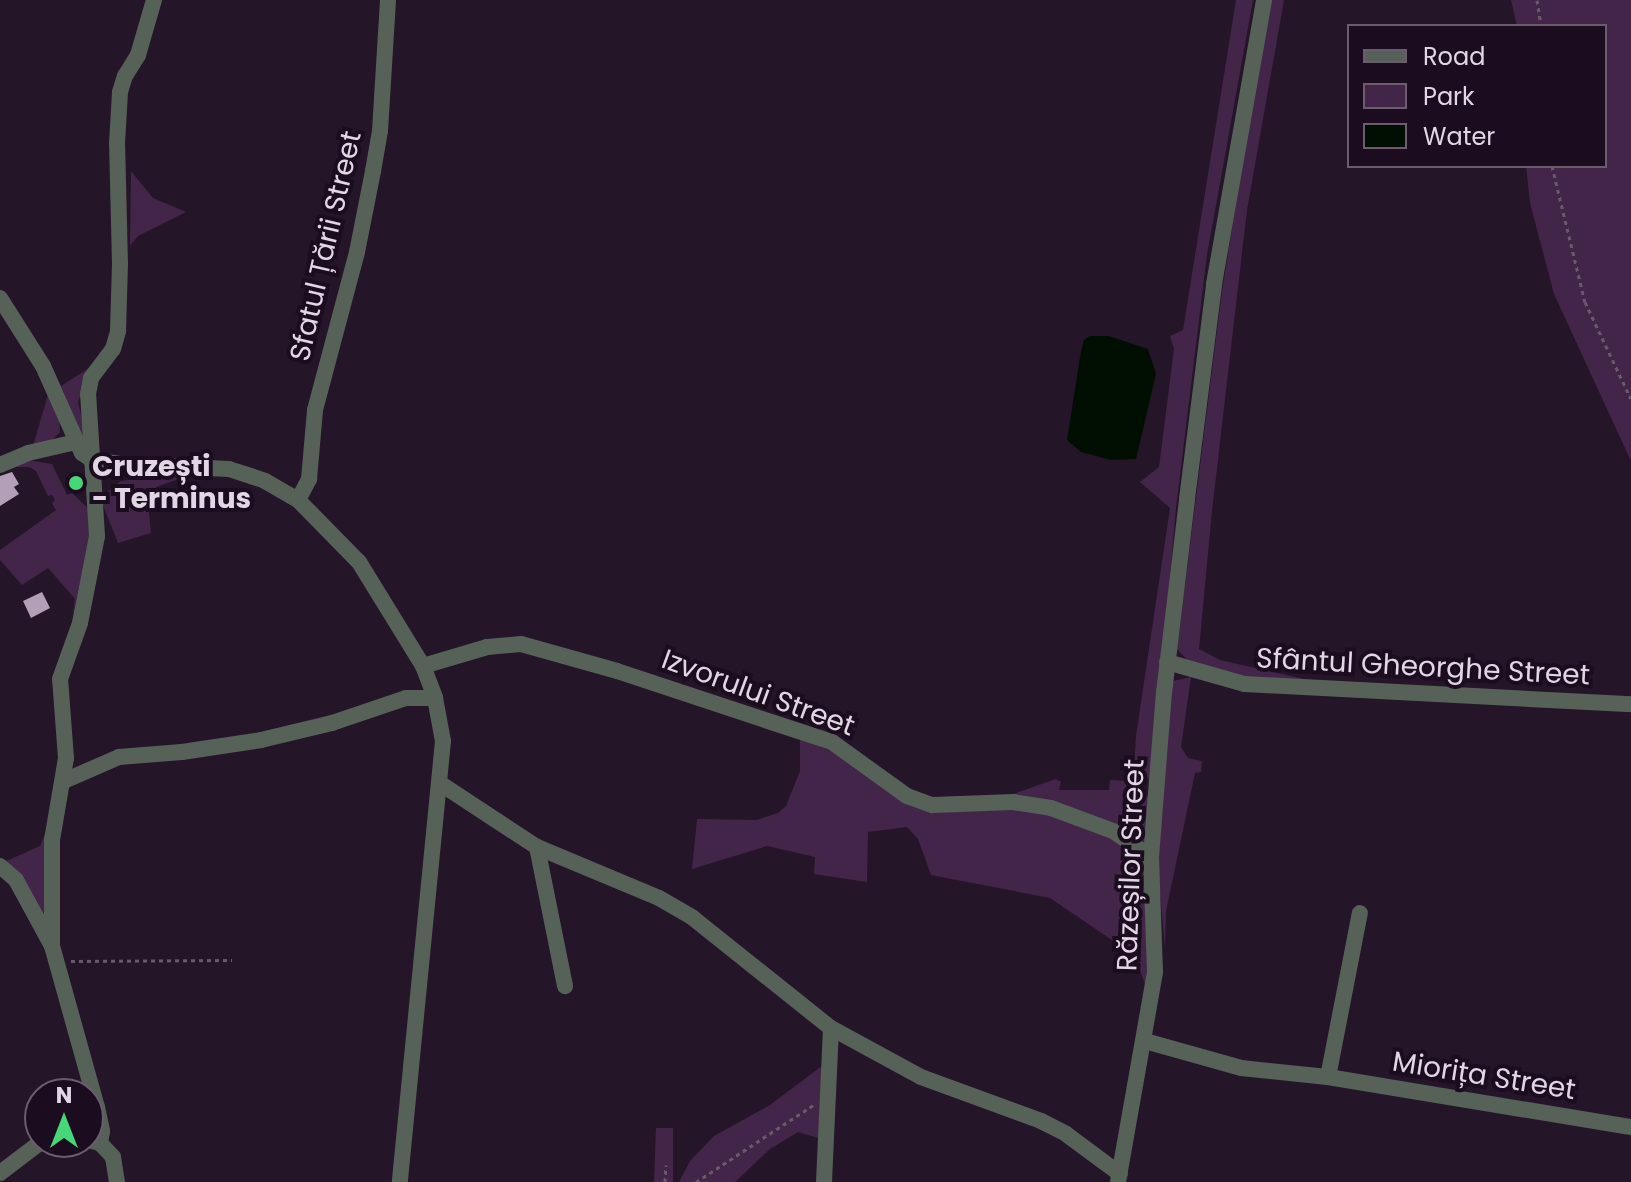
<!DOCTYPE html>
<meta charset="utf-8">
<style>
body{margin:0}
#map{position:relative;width:1631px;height:1182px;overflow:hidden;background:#251529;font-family:Poppins,sans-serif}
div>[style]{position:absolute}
.green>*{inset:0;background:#44254a}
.water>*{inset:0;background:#000f02}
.building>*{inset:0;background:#b49fb8}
.path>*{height:3px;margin-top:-1.5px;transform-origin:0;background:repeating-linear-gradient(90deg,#685a6b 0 4px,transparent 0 8px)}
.minor>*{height:16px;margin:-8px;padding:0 8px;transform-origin:8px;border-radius:8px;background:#566158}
.dots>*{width:22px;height:22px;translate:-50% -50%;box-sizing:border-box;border:4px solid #1c0c1f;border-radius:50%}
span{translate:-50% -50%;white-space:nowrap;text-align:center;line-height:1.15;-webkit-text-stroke:8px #1c0c1f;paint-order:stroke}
.street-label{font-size:28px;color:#e1d6e3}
.poi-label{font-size:28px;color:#e1d6e3;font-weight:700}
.left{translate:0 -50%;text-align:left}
.legend{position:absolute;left:1347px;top:24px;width:260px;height:144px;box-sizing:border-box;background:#1c0c1f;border:2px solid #6b5d6d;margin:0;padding:10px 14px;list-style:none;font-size:24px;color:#e1d6e3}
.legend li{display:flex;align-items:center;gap:16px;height:40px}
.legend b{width:40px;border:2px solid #6b5d6d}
.north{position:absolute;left:24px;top:1078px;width:80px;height:80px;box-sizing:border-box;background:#1c0c1f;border:2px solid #6b5d6d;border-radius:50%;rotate:0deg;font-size:22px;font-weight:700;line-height:32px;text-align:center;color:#e1d6e3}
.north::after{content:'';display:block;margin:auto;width:28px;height:36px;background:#47d779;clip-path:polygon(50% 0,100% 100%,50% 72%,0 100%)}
</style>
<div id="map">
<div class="green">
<i style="clip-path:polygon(1236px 0,1253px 0,1207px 255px,1176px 508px,1152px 779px,1145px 778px,1134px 769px,1136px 736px,1170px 508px,1140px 482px,1159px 467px,1174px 349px,1170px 336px,1183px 330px)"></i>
<i style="clip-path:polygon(1269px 0,1284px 0,1247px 210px,1212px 511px,1199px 649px,1220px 660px,1326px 684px,1247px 679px,1189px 662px,1177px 649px,1222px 291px)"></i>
<i style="clip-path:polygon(1511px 0,1631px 0,1631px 461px,1554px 294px,1530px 203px,1526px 166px,1605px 166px,1605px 26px,1517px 26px)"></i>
<i style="clip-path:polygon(131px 171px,153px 198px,186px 212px,138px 236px,130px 246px)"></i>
<i style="clip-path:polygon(89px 368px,78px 402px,85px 431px,82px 434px,61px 386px)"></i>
<i style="clip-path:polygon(49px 391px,59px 414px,60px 432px,52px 440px,33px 446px)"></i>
<i style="clip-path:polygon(33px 461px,52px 464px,67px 495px,72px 493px,94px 514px,72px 620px,75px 599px,48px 568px,22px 585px,0 560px,0 550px,56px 510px,52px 503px,55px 500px,52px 495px,48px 496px,36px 471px,29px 467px,6px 467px)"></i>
<i style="clip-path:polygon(181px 473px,184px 477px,156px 487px,149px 512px,151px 533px,118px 543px,100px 498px,121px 481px)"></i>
<i style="clip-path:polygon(1191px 677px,1181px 747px,1188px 758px,1202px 761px,1201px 772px,1195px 773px,1166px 911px,1165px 949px,1156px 846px,1162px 817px,1170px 688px,1173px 681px)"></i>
<i style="clip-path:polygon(800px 739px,843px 755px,901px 797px,1047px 813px,1111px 835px,1139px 854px,1145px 864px,1149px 962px,1145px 984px,1134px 955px,1050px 898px,931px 875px,918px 839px,907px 827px,868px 832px,867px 882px,814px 874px,815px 857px,767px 846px,692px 869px,697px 819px,757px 820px,778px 813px,786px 806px,800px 771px)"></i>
<i style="clip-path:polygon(1130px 777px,1150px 799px,1147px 847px,1005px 797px,1056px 779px,1061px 782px,1059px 790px,1109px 790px,1110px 780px,1125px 781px)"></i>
<i style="clip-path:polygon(46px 832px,47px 929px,4px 862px,40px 846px)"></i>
<i style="clip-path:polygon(826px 1063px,821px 1139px,798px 1132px,770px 1149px,735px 1182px,679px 1182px,690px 1161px,714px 1136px,770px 1105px)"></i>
<i style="clip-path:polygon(656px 1128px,673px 1128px,673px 1182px,654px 1182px)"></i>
</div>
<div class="water">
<i style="clip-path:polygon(1090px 336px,1109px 336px,1148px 349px,1156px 374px,1136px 459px,1111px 460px,1081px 452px,1067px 440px,1081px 351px,1084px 340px)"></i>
</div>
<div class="building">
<i style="clip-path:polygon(12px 472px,19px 484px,14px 487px,19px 494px,0 506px,0 476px)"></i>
<i style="clip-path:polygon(42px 592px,50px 608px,31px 618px,23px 601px)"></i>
</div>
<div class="path">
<i style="left:1537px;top:0;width:26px;rotate:81deg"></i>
<i style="left:1552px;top:166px;width:140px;rotate:76.4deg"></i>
<i style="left:1585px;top:302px;width:107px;rotate:64.6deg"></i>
<i style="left:71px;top:961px;width:161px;rotate:-0.4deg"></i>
<i style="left:665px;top:1182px;width:17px;rotate:-87deg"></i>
<i style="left:696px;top:1182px;width:140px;rotate:-33.3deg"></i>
</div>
<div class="minor">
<i style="left:0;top:298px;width:80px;rotate:57.7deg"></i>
<i style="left:43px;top:366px;width:95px;rotate:65.9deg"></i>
<i style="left:82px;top:453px;width:12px;rotate:35deg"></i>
<i style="left:92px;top:460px;width:30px;rotate:8deg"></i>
<i style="left:122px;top:464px;width:107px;rotate:2.7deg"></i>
<i style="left:229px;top:469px;width:38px;rotate:18deg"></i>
<i style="left:265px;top:481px;width:38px;rotate:30deg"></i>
<i style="left:298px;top:500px;width:87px;rotate:45.5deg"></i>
<i style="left:359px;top:562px;width:122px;rotate:58.4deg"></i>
<i style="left:423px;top:666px;width:34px;rotate:69deg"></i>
<i style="left:435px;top:698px;width:44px;rotate:79.5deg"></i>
<i style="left:443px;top:741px;width:443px;rotate:95.6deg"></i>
<i style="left:0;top:465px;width:30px;rotate:-23deg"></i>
<i style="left:28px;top:453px;width:49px;rotate:-12.9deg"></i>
<i style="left:298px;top:500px;width:24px;rotate:-62deg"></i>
<i style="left:309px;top:479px;width:69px;rotate:-85deg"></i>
<i style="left:315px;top:410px;width:163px;rotate:-75.1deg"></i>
<i style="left:357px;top:252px;width:83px;rotate:-78.8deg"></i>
<i style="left:373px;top:171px;width:41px;rotate:-80.1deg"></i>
<i style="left:380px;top:131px;width:131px;rotate:-86.5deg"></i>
<i style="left:1167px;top:662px;width:80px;rotate:15.9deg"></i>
<i style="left:1244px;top:684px;width:388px;rotate:3deg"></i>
<i style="left:423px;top:666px;width:67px;rotate:-16.5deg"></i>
<i style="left:487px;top:647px;width:34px;rotate:-5deg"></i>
<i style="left:521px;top:644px;width:100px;rotate:15.7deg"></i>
<i style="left:617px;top:671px;width:226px;rotate:18.3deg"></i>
<i style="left:832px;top:742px;width:92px;rotate:35.8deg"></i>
<i style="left:907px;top:796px;width:27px;rotate:20deg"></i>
<i style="left:932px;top:805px;width:81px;rotate:-2.1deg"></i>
<i style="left:1013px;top:802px;width:38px;rotate:9deg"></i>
<i style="left:1051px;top:808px;width:66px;rotate:20.4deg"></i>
<i style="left:1113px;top:831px;width:46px;rotate:34.4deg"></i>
<i style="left:64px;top:781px;width:60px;rotate:-23.6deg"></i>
<i style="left:119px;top:757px;width:63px;rotate:-4.5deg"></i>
<i style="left:182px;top:752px;width:80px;rotate:-8.6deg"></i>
<i style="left:261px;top:740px;width:73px;rotate:-13.5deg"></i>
<i style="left:332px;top:723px;width:78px;rotate:-18.7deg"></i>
<i style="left:406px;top:698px;width:29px"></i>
<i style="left:441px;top:784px;width:115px;rotate:33.3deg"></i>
<i style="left:537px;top:847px;width:132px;rotate:22.7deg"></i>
<i style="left:659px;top:898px;width:39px;rotate:30deg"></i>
<i style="left:693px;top:918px;width:176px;rotate:38.6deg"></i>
<i style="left:831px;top:1028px;width:102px;rotate:28.6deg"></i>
<i style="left:921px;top:1077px;width:128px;rotate:20.1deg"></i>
<i style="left:1041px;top:1121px;width:28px;rotate:27deg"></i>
<i style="left:1066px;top:1134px;width:67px;rotate:36.5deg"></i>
<i style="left:537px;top:847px;width:142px;rotate:78.6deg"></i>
<i style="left:0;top:866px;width:21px;rotate:41deg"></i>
<i style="left:16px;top:880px;width:75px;rotate:61.4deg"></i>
<i style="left:52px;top:946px;width:167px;rotate:74.4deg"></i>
<i style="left:97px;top:1107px;width:25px;rotate:78deg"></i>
<i style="left:102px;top:1131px;width:12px;rotate:99deg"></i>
<i style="left:52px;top:946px;width:106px;rotate:-90deg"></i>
<i style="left:52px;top:840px;width:83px;rotate:-80.3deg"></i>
<i style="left:66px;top:758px;width:79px;rotate:-94.3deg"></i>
<i style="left:60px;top:679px;width:59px;rotate:-70.3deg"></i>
<i style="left:80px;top:623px;width:89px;rotate:-78.9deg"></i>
<i style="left:97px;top:536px;width:142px;rotate:-93.6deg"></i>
<i style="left:88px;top:394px;width:16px;rotate:-79deg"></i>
<i style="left:91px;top:378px;width:36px;rotate:-53deg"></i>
<i style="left:113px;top:349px;width:19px;rotate:-74deg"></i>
<i style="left:118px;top:331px;width:67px;rotate:-88.3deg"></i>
<i style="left:120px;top:264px;width:120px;rotate:-91.4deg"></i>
<i style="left:117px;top:144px;width:52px;rotate:-86.7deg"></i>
<i style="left:120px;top:92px;width:17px;rotate:-73deg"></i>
<i style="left:125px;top:76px;width:25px;rotate:-58deg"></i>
<i style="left:138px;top:55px;width:57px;rotate:-73.8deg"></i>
<i style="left:1145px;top:1041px;width:100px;rotate:15.7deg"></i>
<i style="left:1241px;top:1068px;width:87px;rotate:5.9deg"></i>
<i style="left:1328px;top:1077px;width:307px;rotate:9.4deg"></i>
<i style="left:1328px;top:1077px;width:167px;rotate:-79deg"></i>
<i style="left:88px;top:1140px;width:12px;rotate:14deg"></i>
<i style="left:100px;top:1143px;width:19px;rotate:47deg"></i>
<i style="left:113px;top:1157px;width:25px;rotate:81deg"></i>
<i style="left:0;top:1173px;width:51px;rotate:-37.1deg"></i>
<i style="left:824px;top:1182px;width:154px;rotate:-87.4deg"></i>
<i style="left:1118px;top:1182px;width:213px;rotate:-80deg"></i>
<i style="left:1155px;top:972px;width:115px;rotate:-92deg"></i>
<i style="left:1151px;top:857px;width:165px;rotate:-85.5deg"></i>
<i style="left:1164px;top:693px;width:195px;rotate:-83.2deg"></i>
<i style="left:1187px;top:499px;width:217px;rotate:-82.8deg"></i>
<i style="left:1214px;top:284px;width:288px;rotate:-80deg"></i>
</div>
<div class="dots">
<i style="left:76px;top:483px;background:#47d779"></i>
</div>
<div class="street-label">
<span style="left:326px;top:246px;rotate:-77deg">Sfatul Țării Street</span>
<span style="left:1423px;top:667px;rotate:3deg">Sfântul Gheorghe Street</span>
<span style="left:758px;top:693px;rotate:20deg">Izvorului Street</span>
<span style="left:1131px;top:865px;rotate:-88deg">Răzeșilor Street</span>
<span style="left:1484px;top:1076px;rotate:9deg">Miorița Street</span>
</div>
<div class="poi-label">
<span class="left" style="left:92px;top:483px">Cruzești<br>- Terminus</span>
</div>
<ul class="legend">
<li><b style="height:10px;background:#566158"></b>Road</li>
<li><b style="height:22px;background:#44254a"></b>Park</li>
<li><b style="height:22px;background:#000f02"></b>Water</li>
</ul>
<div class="north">N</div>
</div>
